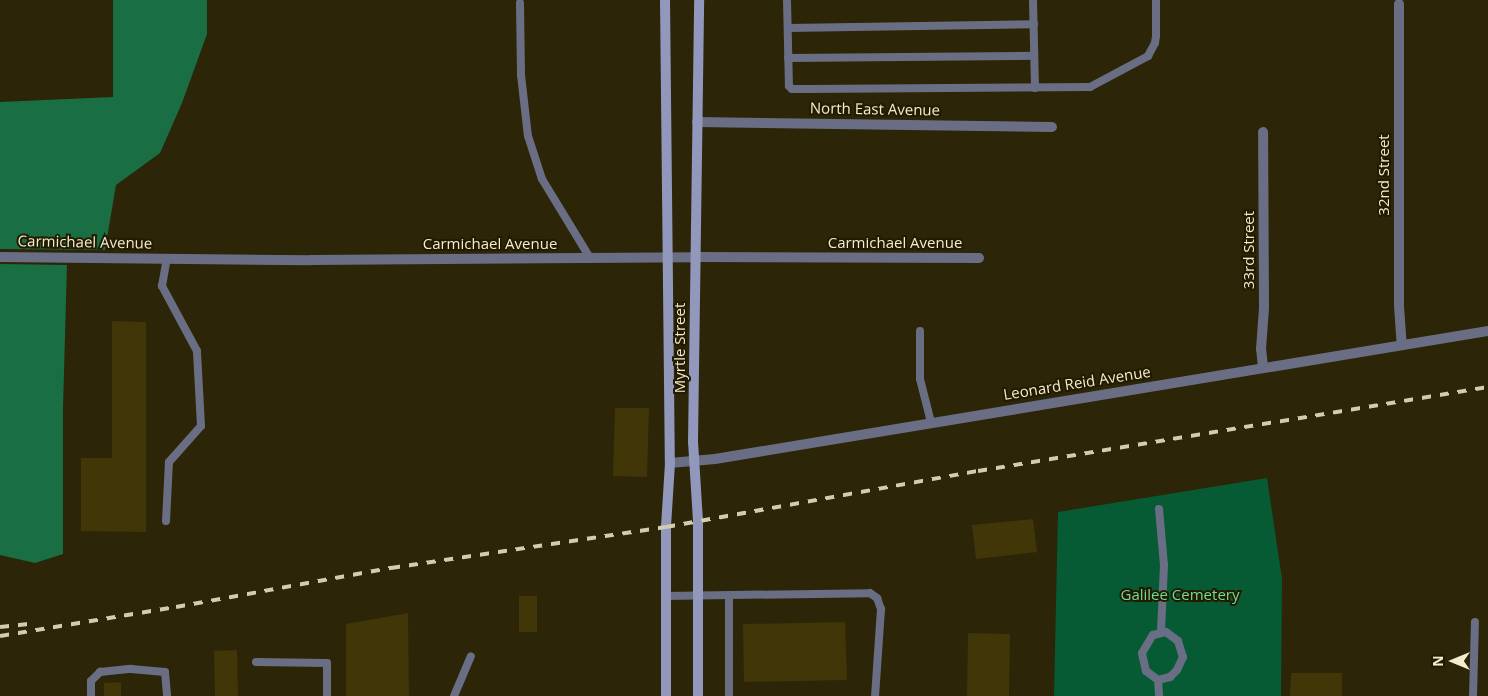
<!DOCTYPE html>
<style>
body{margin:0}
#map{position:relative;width:1488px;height:696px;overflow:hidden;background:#2c2507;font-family:"Open Sans",sans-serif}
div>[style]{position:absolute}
.green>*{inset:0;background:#075b34}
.forest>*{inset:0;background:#196e43}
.building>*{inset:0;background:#403608}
.lane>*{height:8px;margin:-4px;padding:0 4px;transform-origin:4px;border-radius:4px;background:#6a6e84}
.street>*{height:10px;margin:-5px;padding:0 5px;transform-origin:5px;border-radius:5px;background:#6a6e84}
.secondary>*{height:10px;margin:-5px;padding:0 5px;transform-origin:5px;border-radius:5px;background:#9198bb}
.rail>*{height:4px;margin-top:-2px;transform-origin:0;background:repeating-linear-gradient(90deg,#d3ccb0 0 9px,transparent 0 18px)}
span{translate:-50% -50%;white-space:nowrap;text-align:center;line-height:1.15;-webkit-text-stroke:4px #221b00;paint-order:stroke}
.street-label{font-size:15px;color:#f3ecd0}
.park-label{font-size:15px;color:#70db9c}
.north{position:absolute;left:1428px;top:636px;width:50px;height:50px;-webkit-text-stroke:4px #221b00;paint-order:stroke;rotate:270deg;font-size:14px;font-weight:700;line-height:20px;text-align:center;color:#f3ecd0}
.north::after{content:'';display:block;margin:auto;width:18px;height:22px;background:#f3ecd0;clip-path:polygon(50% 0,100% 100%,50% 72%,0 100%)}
</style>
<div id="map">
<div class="green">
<i style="clip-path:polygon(1267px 478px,1282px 579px,1281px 696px,1054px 696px,1058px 512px)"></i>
</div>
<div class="forest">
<i style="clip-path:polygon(113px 0,207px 0,207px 34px,182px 103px,160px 153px,116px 185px,105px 250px,0 249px,0 102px,113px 97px)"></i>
<i style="clip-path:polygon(0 264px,67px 265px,63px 408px,63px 554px,35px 563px,0 555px)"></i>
</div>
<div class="building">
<i style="clip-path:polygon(112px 321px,146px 322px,146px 532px,81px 531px,81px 458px,112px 458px)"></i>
<i style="clip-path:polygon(615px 408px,649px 408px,647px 477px,613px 476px)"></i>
<i style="clip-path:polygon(1033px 519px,1037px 552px,976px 559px,972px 525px)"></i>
<i style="clip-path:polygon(519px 596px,537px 596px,537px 632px,519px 632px)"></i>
<i style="clip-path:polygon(408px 613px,409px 696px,346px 696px,346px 624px)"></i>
<i style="clip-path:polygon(845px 622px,847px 680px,744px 682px,743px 624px)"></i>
<i style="clip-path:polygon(968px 633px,1010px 634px,1009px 696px,967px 696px)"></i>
<i style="clip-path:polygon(237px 650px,238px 696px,215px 696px,214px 651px)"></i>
<i style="clip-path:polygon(1291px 673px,1342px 673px,1342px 696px,1290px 696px)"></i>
<i style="clip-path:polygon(121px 682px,121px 696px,104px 696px,104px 683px)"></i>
</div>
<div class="lane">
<i style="left:787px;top:0;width:86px;rotate:88.7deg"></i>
<i style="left:789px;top:86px;width:4px;rotate:45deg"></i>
<i style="left:792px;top:89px;width:15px"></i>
<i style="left:807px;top:89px;width:283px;rotate:-0.4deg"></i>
<i style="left:1090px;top:87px;width:66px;rotate:-28.1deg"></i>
<i style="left:1148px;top:56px;width:15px;rotate:-62deg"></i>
<i style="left:1155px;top:43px;width:7px;rotate:-82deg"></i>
<i style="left:1156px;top:36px;width:36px;rotate:-90deg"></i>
<i style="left:1033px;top:0;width:88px;rotate:88.7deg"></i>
<i style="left:520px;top:3px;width:72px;rotate:89.2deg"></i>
<i style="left:521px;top:75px;width:61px;rotate:83.5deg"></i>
<i style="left:528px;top:136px;width:45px;rotate:72deg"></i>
<i style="left:542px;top:179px;width:92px;rotate:58.7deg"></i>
<i style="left:788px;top:28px;width:246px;rotate:-0.9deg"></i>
<i style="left:788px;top:58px;width:246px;rotate:-0.5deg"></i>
<i style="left:920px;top:331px;width:48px;rotate:90deg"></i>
<i style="left:920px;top:379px;width:44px;rotate:75.7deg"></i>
<i style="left:1159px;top:509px;width:56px;rotate:84.9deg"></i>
<i style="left:1164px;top:565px;width:67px;rotate:92.6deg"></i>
<i style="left:166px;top:521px;width:59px;rotate:-87.1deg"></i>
<i style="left:169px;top:462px;width:48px;rotate:-48.4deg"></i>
<i style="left:201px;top:426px;width:75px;rotate:-93.1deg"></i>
<i style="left:197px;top:351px;width:74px;rotate:-118.3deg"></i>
<i style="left:162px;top:286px;width:28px;rotate:-80deg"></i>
<i style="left:665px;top:596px;width:205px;rotate:-0.8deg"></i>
<i style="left:870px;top:593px;width:9px;rotate:36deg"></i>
<i style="left:877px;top:598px;width:12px;rotate:70deg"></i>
<i style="left:881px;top:609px;width:87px;rotate:93.9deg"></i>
<i style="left:729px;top:596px;width:100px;rotate:90deg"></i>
<i style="left:1166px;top:632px;width:15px;rotate:37deg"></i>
<i style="left:1178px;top:641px;width:17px;rotate:73deg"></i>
<i style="left:1183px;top:657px;width:14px;rotate:115deg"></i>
<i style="left:1177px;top:670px;width:10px;rotate:135deg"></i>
<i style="left:1170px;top:677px;width:12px;rotate:166deg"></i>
<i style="left:1158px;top:680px;width:15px;rotate:-143deg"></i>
<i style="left:1146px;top:671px;width:18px;rotate:-103deg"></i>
<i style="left:1142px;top:653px;width:21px;rotate:-59deg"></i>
<i style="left:1153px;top:635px;width:13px;rotate:-13deg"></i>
<i style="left:256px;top:662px;width:71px;rotate:0.8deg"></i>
<i style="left:327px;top:663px;width:33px;rotate:90deg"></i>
<i style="left:1158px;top:680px;width:16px;rotate:86deg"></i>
<i style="left:91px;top:696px;width:15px;rotate:-90deg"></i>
<i style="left:91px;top:681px;width:13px;rotate:-45deg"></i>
<i style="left:100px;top:672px;width:31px;rotate:-6deg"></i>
<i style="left:131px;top:669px;width:34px;rotate:5deg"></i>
<i style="left:165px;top:672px;width:24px;rotate:85deg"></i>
<i style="left:454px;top:696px;width:43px;rotate:-67deg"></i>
<i style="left:1473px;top:696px;width:74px;rotate:-88.5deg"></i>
</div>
<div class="street">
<i style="left:1399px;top:4px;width:302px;rotate:90deg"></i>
<i style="left:1399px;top:306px;width:39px;rotate:86deg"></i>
<i style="left:697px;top:122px;width:355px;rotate:0.8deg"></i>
<i style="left:0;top:257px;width:311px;rotate:0.6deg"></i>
<i style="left:311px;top:260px;width:385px;rotate:-0.4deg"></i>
<i style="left:696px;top:257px;width:283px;rotate:0.2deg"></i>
<i style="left:1263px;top:367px;width:18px;rotate:-96deg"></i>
<i style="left:1261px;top:349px;width:41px;rotate:-85.8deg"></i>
<i style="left:1264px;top:308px;width:176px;rotate:-90.3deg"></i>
<i style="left:670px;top:463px;width:45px;rotate:-5.1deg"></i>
<i style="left:715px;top:459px;width:784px;rotate:-9.4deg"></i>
</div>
<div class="secondary">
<i style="left:665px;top:0;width:463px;rotate:89.4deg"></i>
<i style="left:670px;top:463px;width:64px;rotate:93.6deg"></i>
<i style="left:666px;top:527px;width:169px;rotate:90deg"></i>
<i style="left:698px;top:696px;width:175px;rotate:-90deg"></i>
<i style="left:698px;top:521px;width:79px;rotate:-93.6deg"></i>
<i style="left:693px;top:442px;width:442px;rotate:-89.2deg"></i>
</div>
<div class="rail">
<i style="left:0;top:627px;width:31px;rotate:-6deg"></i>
<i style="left:0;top:636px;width:178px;rotate:-9.4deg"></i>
<i style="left:176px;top:607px;width:219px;rotate:-10.3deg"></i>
<i style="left:391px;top:568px;width:278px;rotate:-8.5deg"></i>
<i style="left:666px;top:527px;width:317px;rotate:-10.2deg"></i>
<i style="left:978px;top:471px;width:517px;rotate:-9.35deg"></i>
</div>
<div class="street-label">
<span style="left:875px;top:109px;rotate:1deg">North East Avenue</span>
<span style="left:1384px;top:175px;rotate:-90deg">32nd Street</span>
<span style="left:85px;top:242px;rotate:1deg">Carmichael Avenue</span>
<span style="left:895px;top:243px">Carmichael Avenue</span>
<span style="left:490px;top:244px">Carmichael Avenue</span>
<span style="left:1249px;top:250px;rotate:-90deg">33rd Street</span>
<span style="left:680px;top:348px;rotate:-90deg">Myrtle Street</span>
<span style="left:1077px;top:383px;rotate:-9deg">Leonard Reid Avenue</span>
</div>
<div class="park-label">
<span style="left:1180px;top:595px">Galilee Cemetery</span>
</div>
<div class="north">N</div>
</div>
